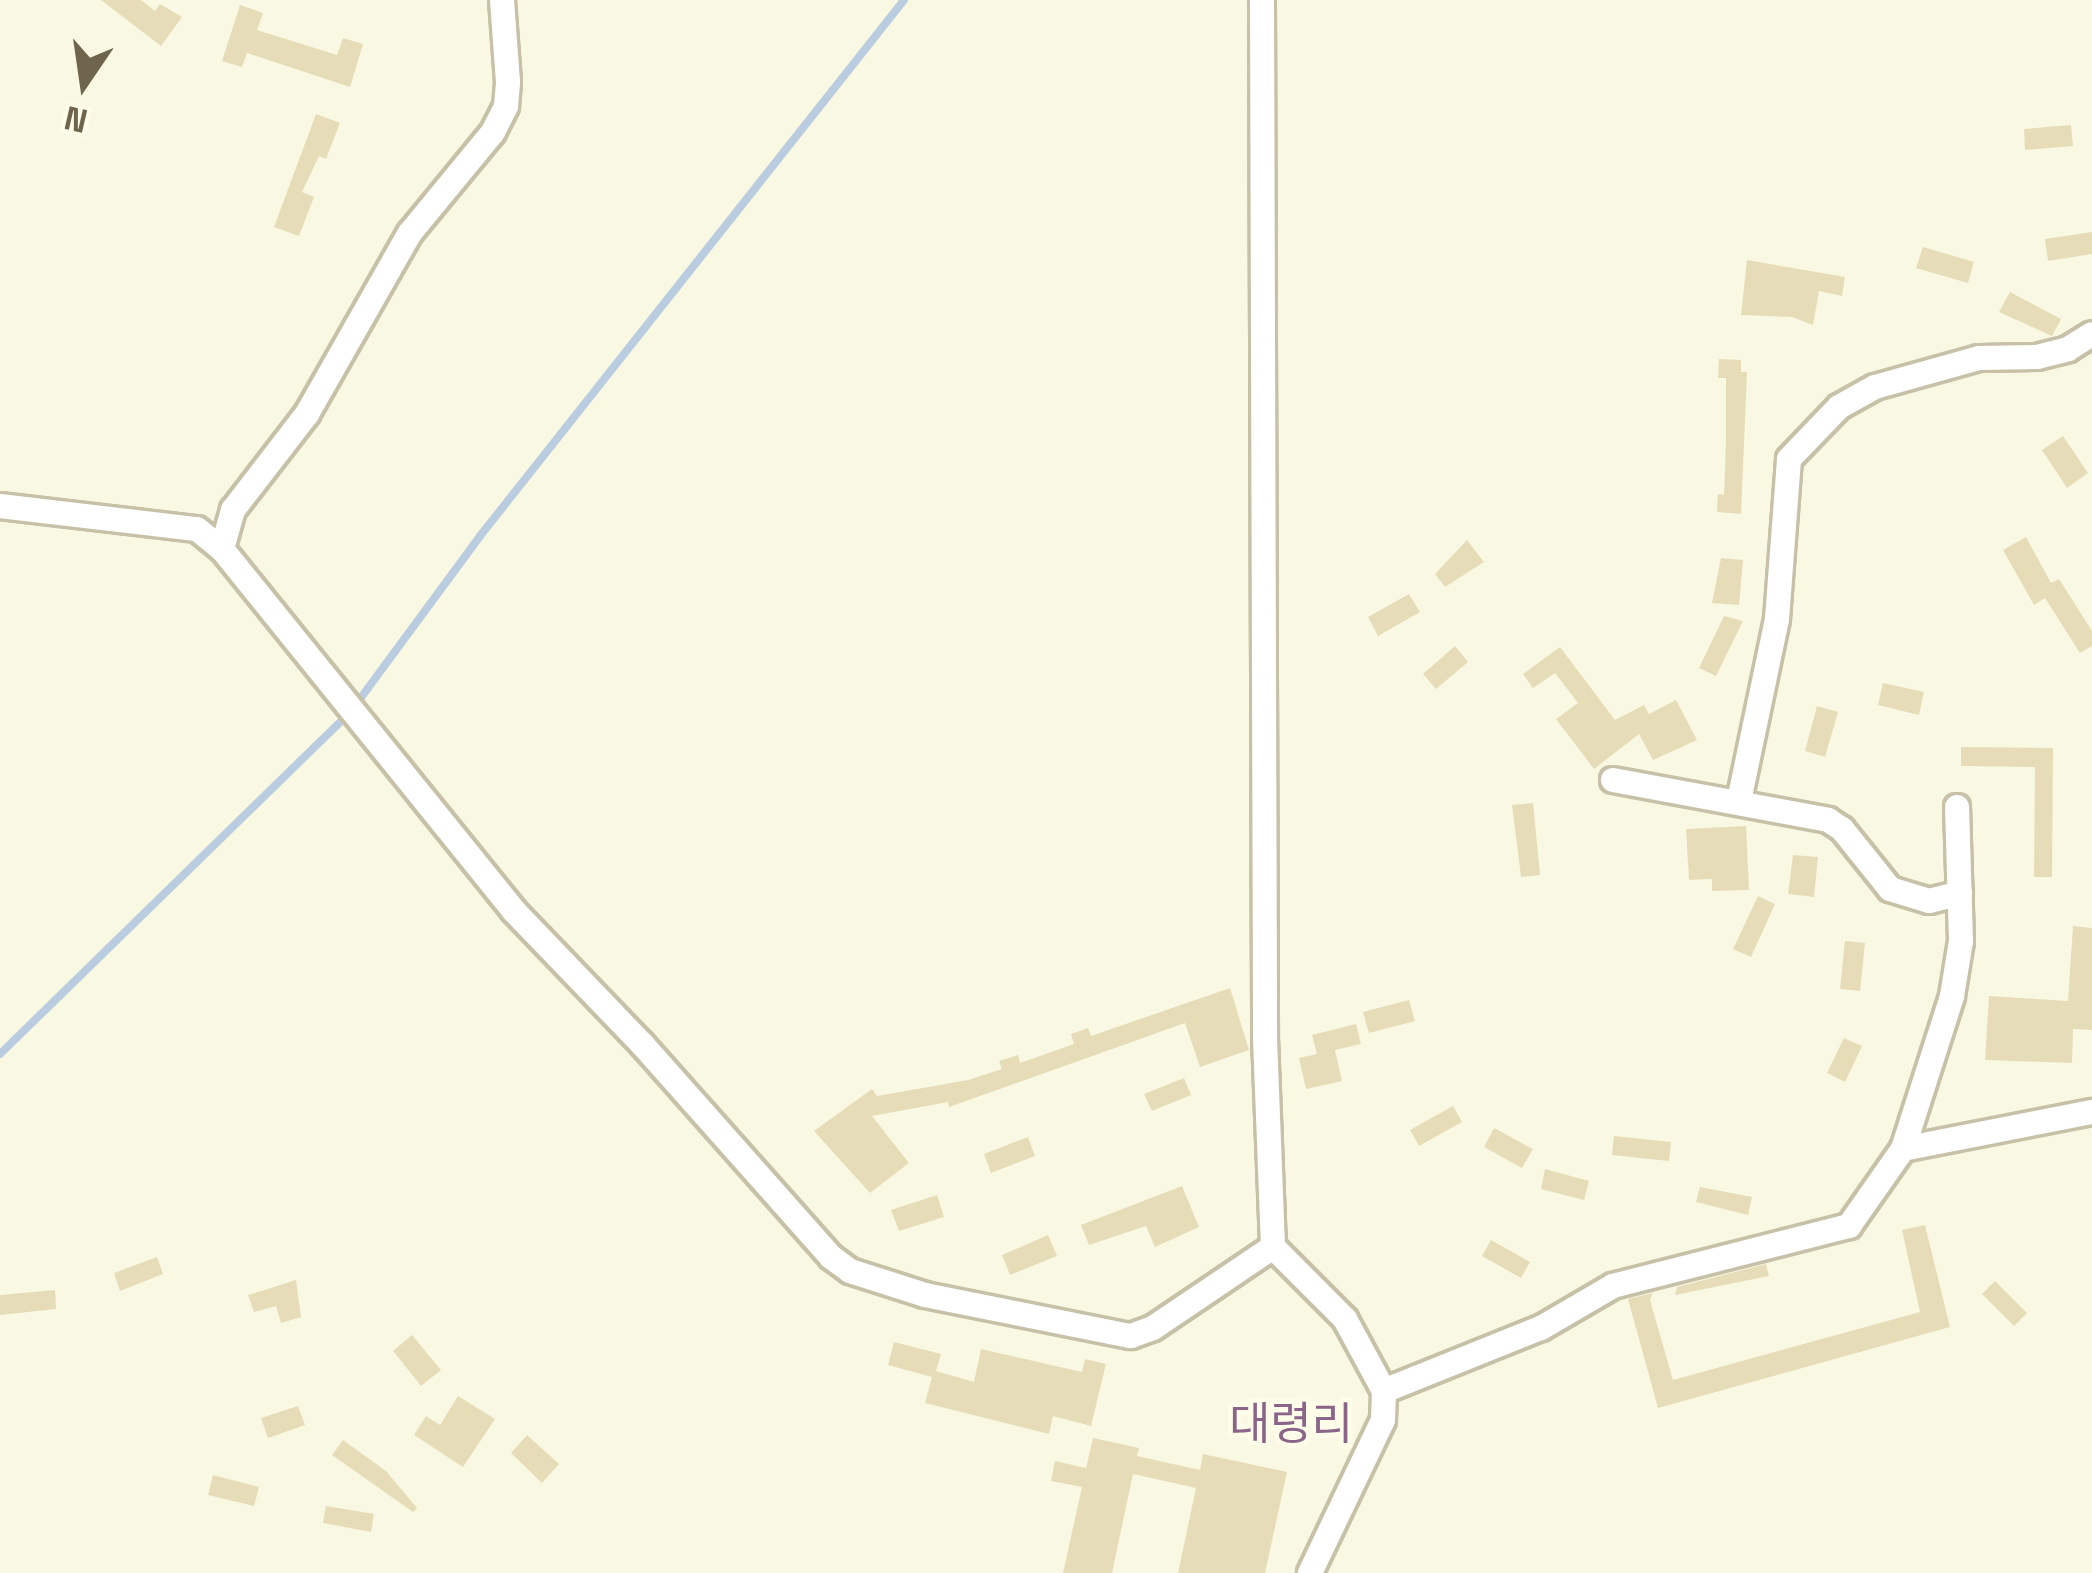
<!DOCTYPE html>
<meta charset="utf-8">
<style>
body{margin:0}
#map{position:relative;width:2092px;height:1573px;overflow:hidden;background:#f9f9e3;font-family:"Space Grotesk","Noto Sans KR",sans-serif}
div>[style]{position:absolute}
.stream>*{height:8px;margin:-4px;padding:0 4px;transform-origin:4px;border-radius:4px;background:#bacce0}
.building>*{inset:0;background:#e7dcb8}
.roads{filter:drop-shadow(3px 0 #c7c1a8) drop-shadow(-3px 0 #c7c1a8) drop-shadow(0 3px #c7c1a8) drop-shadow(0 -3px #c7c1a8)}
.minor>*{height:24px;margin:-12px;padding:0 12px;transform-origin:12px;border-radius:12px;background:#fff}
span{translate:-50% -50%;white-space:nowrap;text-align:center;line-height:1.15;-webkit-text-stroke:10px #fdfce8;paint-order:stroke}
.quarter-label{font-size:45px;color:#8b648a}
.north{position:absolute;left:24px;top:24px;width:120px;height:120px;-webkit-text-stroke:9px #fdfce8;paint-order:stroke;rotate:193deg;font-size:33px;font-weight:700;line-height:48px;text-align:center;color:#6e654c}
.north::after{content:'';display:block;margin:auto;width:42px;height:54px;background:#6e654c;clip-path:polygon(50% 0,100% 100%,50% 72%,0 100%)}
</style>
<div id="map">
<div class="stream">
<i style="left:357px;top:703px;width:207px;rotate:-53.6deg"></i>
<i style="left:480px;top:536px;width:683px;rotate:-51.65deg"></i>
<i style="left:0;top:1054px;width:481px;rotate:-44.3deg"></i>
</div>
<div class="building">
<i style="clip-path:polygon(101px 0,141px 0,155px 11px,160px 4px,182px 17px,161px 46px)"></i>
<i style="clip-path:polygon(240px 5px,263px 13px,257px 30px,337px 55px,343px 38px,363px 44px,350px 87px,247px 53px,242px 67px,222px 61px)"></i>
<i style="clip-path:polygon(316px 114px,340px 123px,326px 159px,319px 156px,302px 192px,314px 197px,299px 236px,274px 227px)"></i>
<i style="clip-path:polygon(2071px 125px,2073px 146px,2025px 150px,2024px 129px)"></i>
<i style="clip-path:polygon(2092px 232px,2092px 254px,2048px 261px,2045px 239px)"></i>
<i style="clip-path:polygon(1923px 247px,1974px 262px,1968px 283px,1916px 268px)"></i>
<i style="clip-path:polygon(1747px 260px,1845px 277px,1842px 296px,1819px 291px,1813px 325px,1792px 317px,1741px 315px)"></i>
<i style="clip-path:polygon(2010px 292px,2061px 319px,2052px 336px,1999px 312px)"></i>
<i style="clip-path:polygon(1719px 359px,1741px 360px,1741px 372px,1747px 372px,1741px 514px,1717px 512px,1718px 494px,1724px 495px,1726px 441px,1726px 378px,1718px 378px)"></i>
<i style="clip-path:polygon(2063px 436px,2088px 473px,2067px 488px,2042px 450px)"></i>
<i style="clip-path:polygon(2026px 537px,2051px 583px,2059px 579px,2092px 631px,2092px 646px,2080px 653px,2045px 598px,2034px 605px,2003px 550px)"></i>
<i style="clip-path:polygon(1467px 540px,1484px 562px,1445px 587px,1435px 574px)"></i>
<i style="clip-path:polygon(1721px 558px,1743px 560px,1739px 605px,1712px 603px)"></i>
<i style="clip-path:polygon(1409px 594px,1420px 612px,1378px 636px,1368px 617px)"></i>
<i style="clip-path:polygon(1724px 616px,1743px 621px,1716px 676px,1699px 668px)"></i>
<i style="clip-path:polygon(1455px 646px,1468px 662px,1436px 689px,1423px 674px)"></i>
<i style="clip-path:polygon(1560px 647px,1615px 720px,1644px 705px,1649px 714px,1676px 700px,1697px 740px,1653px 760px,1639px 734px,1594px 769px,1556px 719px,1578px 703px,1555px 673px,1533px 688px,1523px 674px)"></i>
<i style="clip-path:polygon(1883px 683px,1924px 692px,1919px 715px,1878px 705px)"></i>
<i style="clip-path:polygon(1817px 706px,1838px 712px,1825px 757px,1805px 751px)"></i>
<i style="clip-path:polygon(1961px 747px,2053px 748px,2052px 877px,2034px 877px,2035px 767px,1961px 766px)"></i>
<i style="clip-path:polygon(1533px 803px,1540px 875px,1521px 877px,1512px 805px)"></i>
<i style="clip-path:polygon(1746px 826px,1749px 890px,1712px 891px,1712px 879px,1689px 880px,1686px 829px)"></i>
<i style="clip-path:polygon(1793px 855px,1818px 857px,1814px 897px,1788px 894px)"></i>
<i style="clip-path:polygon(1758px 896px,1775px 904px,1751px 957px,1733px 949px)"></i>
<i style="clip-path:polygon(2073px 926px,2092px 928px,2092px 1030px,2073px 1029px,2072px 1063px,1985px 1060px,1989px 996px,2068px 1001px)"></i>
<i style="clip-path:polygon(1845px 941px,1865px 943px,1860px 991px,1840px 989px)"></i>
<i style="clip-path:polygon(1230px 988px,1249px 1050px,1200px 1067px,1185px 1023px,949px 1107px,948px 1102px,872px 1116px,909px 1163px,870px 1193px,814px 1131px,872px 1089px,877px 1096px,968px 1080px,1002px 1069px,999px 1061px,1018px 1055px,1020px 1063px,1074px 1044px,1071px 1034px,1088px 1028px,1091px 1036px)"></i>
<i style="clip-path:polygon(1409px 1000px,1415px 1021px,1369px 1033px,1363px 1012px)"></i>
<i style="clip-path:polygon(1356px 1024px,1361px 1044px,1335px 1050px,1342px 1081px,1306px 1089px,1299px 1058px,1317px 1054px,1312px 1035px)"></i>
<i style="clip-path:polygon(1844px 1038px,1862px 1046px,1845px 1082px,1827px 1073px)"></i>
<i style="clip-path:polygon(1184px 1078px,1191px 1095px,1152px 1111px,1144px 1094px)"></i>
<i style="clip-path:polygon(1453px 1106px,1462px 1122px,1419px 1146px,1410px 1130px)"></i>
<i style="clip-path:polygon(1494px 1128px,1533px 1149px,1522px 1168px,1484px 1147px)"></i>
<i style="clip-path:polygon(1614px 1136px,1671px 1142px,1669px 1161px,1612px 1155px)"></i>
<i style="clip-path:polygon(1028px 1137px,1035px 1156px,991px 1173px,984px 1154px)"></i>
<i style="clip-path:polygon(1545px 1169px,1589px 1181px,1584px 1200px,1541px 1189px)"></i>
<i style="clip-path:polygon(1182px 1186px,1199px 1227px,1155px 1247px,1146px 1226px,1089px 1245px,1081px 1225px)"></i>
<i style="clip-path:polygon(1700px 1187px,1752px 1197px,1748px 1215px,1696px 1202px)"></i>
<i style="clip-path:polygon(937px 1195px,944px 1217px,899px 1231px,891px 1210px)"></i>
<i style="clip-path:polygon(1925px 1225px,1950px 1327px,1658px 1408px,1628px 1299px,1653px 1293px,1650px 1300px,1673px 1380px,1920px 1312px,1902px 1230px)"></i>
<i style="clip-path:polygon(1048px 1235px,1057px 1256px,1010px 1275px,1002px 1255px)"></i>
<i style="clip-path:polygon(1491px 1240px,1530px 1262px,1521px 1278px,1482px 1256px)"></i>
<i style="clip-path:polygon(157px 1257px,163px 1274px,120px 1291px,114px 1273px)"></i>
<i style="clip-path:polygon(1766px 1264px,1769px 1276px,1675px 1295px,1677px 1287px)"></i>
<i style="clip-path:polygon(296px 1280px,301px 1317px,281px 1323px,276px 1306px,254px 1312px,248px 1295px)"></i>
<i style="clip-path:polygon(1995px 1281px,2027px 1313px,2014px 1326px,1982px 1294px)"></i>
<i style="clip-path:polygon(55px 1290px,56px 1309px,0 1315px,0 1295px)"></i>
<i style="clip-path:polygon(412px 1335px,441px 1370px,421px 1386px,393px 1351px)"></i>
<i style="clip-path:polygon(894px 1342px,941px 1354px,936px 1371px,974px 1382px,981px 1349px,1082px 1372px,1085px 1359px,1106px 1364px,1091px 1426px,1053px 1416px,1049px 1434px,925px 1403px,932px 1377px,888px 1365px)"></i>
<i style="clip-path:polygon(458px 1396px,495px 1419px,463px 1467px,414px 1435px,426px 1416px,440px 1425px)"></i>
<i style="clip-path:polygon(298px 1406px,305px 1425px,268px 1438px,261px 1418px)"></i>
<i style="clip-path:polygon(527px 1435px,559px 1464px,542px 1483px,511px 1453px)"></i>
<i style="clip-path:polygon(1093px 1438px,1139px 1448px,1137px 1456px,1200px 1470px,1203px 1454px,1287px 1472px,1265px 1573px,1178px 1573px,1196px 1488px,1133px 1474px,1112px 1573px,1063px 1573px,1082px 1487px,1051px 1481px,1055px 1461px,1086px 1468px)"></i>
<i style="clip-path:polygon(343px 1440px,386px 1471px,417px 1508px,413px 1512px,332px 1455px)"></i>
<i style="clip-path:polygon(213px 1475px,259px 1487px,254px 1506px,208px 1495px)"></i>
<i style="clip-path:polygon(326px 1506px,374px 1514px,371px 1532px,323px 1523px)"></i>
</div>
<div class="roads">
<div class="minor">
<i style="left:1262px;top:0;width:1038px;rotate:89.83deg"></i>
<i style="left:1265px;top:1038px;width:209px;rotate:87.8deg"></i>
<i style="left:1273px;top:1247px;width:102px;rotate:45deg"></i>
<i style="left:1345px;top:1319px;width:82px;rotate:61.6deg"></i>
<i style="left:1384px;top:1391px;width:29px;rotate:92deg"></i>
<i style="left:1383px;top:1420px;width:170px;rotate:115.5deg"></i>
<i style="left:0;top:506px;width:198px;rotate:6.7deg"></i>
<i style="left:197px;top:529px;width:32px;rotate:39deg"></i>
<i style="left:222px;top:549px;width:465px;rotate:51.1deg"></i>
<i style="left:514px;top:911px;width:185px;rotate:46.1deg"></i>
<i style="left:642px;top:1044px;width:285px;rotate:48.4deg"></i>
<i style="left:831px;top:1257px;width:24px;rotate:36deg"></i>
<i style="left:850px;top:1271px;width:79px;rotate:17.7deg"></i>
<i style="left:925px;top:1295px;width:210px;rotate:11.3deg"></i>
<i style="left:1131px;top:1336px;width:23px;rotate:-20deg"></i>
<i style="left:1153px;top:1328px;width:145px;rotate:-34deg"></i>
<i style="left:222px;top:549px;width:41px;rotate:-74.2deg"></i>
<i style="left:233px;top:510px;width:121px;rotate:-52.4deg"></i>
<i style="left:307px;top:414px;width:208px;rotate:-60.4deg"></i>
<i style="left:410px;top:233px;width:131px;rotate:-50.6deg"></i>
<i style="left:493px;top:132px;width:29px;rotate:-63deg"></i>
<i style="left:506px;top:106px;width:24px;rotate:-85deg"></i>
<i style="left:508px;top:82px;width:82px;rotate:-94.2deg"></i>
<i style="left:1613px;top:780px;width:219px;rotate:10.5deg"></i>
<i style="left:1828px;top:820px;width:17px;rotate:33deg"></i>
<i style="left:1842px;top:829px;width:77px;rotate:51.3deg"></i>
<i style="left:1890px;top:889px;width:41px;rotate:17.1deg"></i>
<i style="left:1929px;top:901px;width:32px;rotate:-14deg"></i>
<i style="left:1739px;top:801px;width:186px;rotate:-78.2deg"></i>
<i style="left:1777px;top:619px;width:160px;rotate:-85.7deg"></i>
<i style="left:1789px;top:459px;width:72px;rotate:-46.1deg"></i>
<i style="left:1839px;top:407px;width:41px;rotate:-29.1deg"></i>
<i style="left:1875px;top:387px;width:108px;rotate:-15.6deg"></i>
<i style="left:1979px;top:358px;width:58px;rotate:-1deg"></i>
<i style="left:2037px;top:357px;width:32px;rotate:-14deg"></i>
<i style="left:2068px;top:349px;width:28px;rotate:-32deg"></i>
<i style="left:1903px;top:1149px;width:193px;rotate:-11.1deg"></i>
<i style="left:1384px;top:1391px;width:169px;rotate:-21.9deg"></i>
<i style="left:1541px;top:1328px;width:83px;rotate:-30.3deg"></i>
<i style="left:1613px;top:1286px;width:244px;rotate:-14.3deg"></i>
<i style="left:1849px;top:1226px;width:94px;rotate:-55deg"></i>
<i style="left:1903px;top:1149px;width:161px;rotate:-72.2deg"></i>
<i style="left:1952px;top:996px;width:56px;rotate:-80.7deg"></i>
<i style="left:1961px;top:941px;width:134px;rotate:-91.7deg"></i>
</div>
</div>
<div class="quarter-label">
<span style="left:1291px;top:1424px">대령리</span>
</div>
<div class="north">N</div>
</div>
